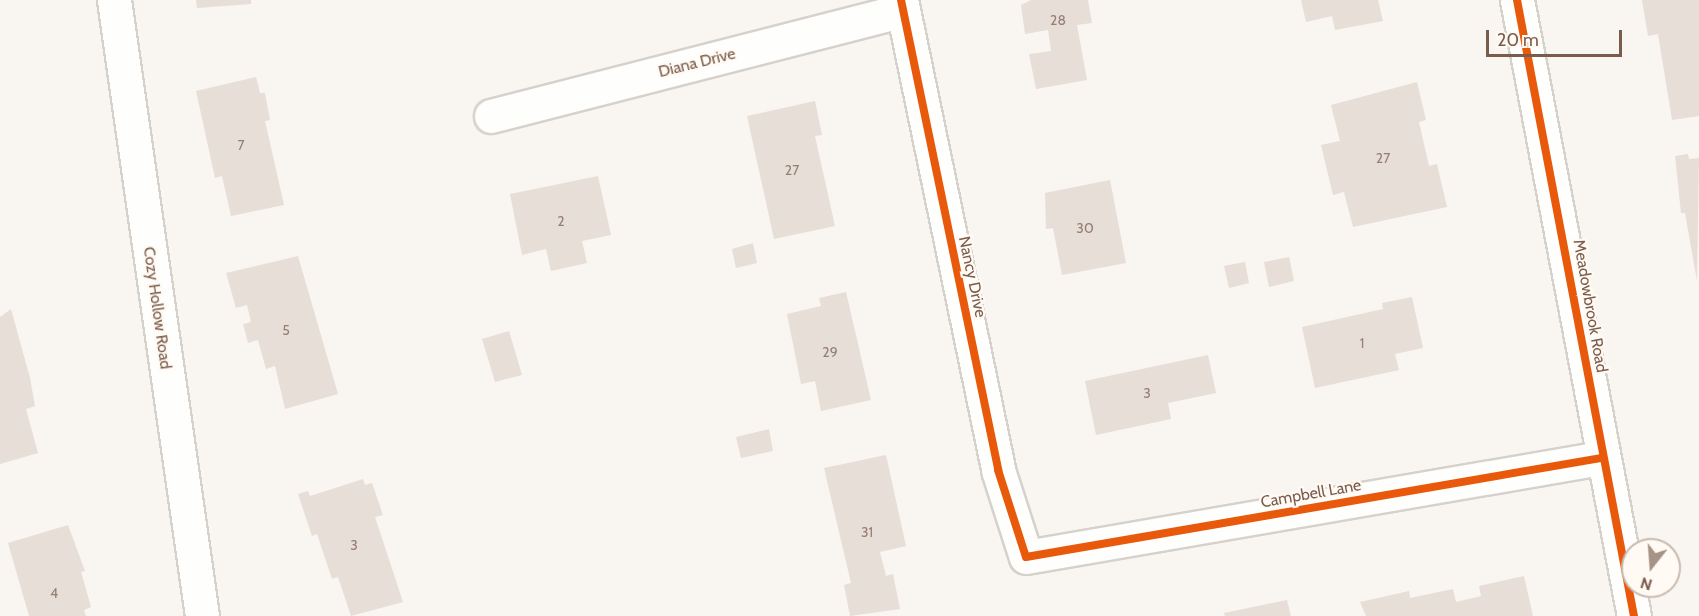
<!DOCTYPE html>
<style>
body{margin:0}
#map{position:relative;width:1699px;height:616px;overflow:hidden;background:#f9f5f0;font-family:Cabin,sans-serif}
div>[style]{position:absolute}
.building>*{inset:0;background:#e6ded7}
.roads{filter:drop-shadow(2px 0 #d7d1cb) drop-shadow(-2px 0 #d7d1cb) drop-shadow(0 2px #d7d1cb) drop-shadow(0 -2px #d7d1cb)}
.minor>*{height:33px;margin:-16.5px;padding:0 16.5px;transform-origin:16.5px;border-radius:16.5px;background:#fefefd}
.cycleway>*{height:8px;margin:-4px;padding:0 4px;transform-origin:4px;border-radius:4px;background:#e8590c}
span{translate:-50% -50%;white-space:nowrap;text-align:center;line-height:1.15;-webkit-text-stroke:4.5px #fffaf3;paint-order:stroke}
.number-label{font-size:14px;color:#977e72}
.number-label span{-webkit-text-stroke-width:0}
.street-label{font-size:16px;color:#7a5c4d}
.north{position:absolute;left:1621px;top:538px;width:60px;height:60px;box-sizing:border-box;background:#fffaf3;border:2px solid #cabbb1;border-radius:50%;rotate:197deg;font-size:16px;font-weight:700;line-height:24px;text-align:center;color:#7a5c4d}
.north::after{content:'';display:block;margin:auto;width:21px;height:27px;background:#a69286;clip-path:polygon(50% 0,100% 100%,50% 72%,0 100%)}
.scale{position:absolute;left:1486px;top:30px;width:136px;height:27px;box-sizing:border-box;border:3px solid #7a5c4d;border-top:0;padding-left:8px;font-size:18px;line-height:21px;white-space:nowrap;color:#7a5c4d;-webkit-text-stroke:4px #fffaf3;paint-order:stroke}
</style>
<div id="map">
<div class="building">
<i style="clip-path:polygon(196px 0,251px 0,251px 4px,197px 8px)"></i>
<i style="clip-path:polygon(1031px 0,1088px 0,1092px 23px,1077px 25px,1087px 80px,1036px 89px,1029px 54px,1051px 51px,1048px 30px,1025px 34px,1021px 5px)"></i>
<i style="clip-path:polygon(1301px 0,1378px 0,1383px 21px,1335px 30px,1332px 16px,1306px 22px)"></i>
<i style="clip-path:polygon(1642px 0,1699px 0,1699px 116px,1672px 120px,1658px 34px,1648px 36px)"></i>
<i style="clip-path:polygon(256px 77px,260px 93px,265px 93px,270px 120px,265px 121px,284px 205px,231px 216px,222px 176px,215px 178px,196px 91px)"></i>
<i style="clip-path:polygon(1417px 82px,1426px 120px,1419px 122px,1429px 166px,1437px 164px,1447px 207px,1353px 227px,1344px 192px,1333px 195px,1321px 145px,1340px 141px,1331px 105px)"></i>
<i style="clip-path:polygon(815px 101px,822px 135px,815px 136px,835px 226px,774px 239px,747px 116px)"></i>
<i style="clip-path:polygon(1688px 154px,1689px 159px,1699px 158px,1697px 281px,1685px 213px,1681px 213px,1675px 156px)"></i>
<i style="clip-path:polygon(598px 176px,611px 235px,582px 241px,587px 263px,551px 271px,546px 249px,522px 255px,510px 194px)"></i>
<i style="clip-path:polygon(1110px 180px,1126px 263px,1062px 275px,1053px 228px,1046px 229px,1045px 193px)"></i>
<i style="clip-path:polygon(753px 243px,757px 263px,736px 268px,732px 249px)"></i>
<i style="clip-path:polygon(298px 256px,338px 394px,285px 409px,275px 366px,266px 369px,258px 340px,248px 343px,243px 324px,251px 322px,247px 305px,236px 308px,226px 273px)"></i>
<i style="clip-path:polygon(1289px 257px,1294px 281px,1269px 287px,1264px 262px)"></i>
<i style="clip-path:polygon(1245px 262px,1249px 283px,1229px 288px,1224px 266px)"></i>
<i style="clip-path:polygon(846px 292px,871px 400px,821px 411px,815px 381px,801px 384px,787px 314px,821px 306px,819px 298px)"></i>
<i style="clip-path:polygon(1412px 297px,1423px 348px,1395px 354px,1399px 370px,1315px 388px,1302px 327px,1383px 309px,1382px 303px)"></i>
<i style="clip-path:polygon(11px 309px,30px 378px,35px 406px,26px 409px,38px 453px,0 464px,0 317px)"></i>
<i style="clip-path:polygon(509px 331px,522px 375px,495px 382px,482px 339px)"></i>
<i style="clip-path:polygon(1208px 355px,1216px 393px,1168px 403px,1171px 419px,1096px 435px,1085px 381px)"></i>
<i style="clip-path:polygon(769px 429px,773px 451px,741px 458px,736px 437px)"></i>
<i style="clip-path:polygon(886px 455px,906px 546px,880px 552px,886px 576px,893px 574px,900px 609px,850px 616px,844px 585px,851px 583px,824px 468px)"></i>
<i style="clip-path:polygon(363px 479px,365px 485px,372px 483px,383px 515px,375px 517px,403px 602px,351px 616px,338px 577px,332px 579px,317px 534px,312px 536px,298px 494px,308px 491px,310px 496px)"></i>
<i style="clip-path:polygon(68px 525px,85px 571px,81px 572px,91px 607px,84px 610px,86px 616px,29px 616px,8px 543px)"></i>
<i style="clip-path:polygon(1524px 576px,1533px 616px,1366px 616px,1360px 602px,1409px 591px,1410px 598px,1453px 589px,1456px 602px,1481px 596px,1479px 586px)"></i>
<i style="clip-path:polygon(1287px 600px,1291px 616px,1225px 616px,1224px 613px)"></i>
</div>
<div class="roads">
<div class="minor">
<i style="left:114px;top:0;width:622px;rotate:81.87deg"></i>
<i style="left:901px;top:0;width:480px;rotate:78.3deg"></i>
<i style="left:998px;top:470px;width:91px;rotate:72.2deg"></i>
<i style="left:1026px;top:557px;width:583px;rotate:-9.77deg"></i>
<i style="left:1517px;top:0;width:627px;rotate:79.25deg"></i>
<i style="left:491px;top:116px;width:425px;rotate:-14.4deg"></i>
</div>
</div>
<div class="cycleway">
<i style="left:901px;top:0;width:480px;rotate:78.3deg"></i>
<i style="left:998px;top:470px;width:91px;rotate:72.2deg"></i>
<i style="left:1026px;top:557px;width:583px;rotate:-9.77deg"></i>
<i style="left:1517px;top:0;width:627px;rotate:79.25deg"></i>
</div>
<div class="number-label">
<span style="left:1058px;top:20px">28</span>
<span style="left:241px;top:145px">7</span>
<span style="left:1383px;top:158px">27</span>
<span style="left:792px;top:170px">27</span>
<span style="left:561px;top:221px">2</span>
<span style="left:1085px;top:228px">30</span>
<span style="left:286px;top:330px">5</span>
<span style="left:1362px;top:343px">1</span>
<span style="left:830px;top:352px">29</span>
<span style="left:1147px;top:393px">3</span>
<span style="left:867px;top:532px">31</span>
<span style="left:354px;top:545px">3</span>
<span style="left:54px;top:593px">4</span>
</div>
<div class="street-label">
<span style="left:697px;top:63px;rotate:-14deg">Diana Drive</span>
<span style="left:972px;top:277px;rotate:78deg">Nancy Drive</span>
<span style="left:1590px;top:306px;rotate:80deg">Meadowbrook Road</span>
<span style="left:157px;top:308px;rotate:82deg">Cozy Hollow Road</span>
<span style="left:1311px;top:494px;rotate:-10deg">Campbell Lane</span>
</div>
<div class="north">N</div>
<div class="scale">20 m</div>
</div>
